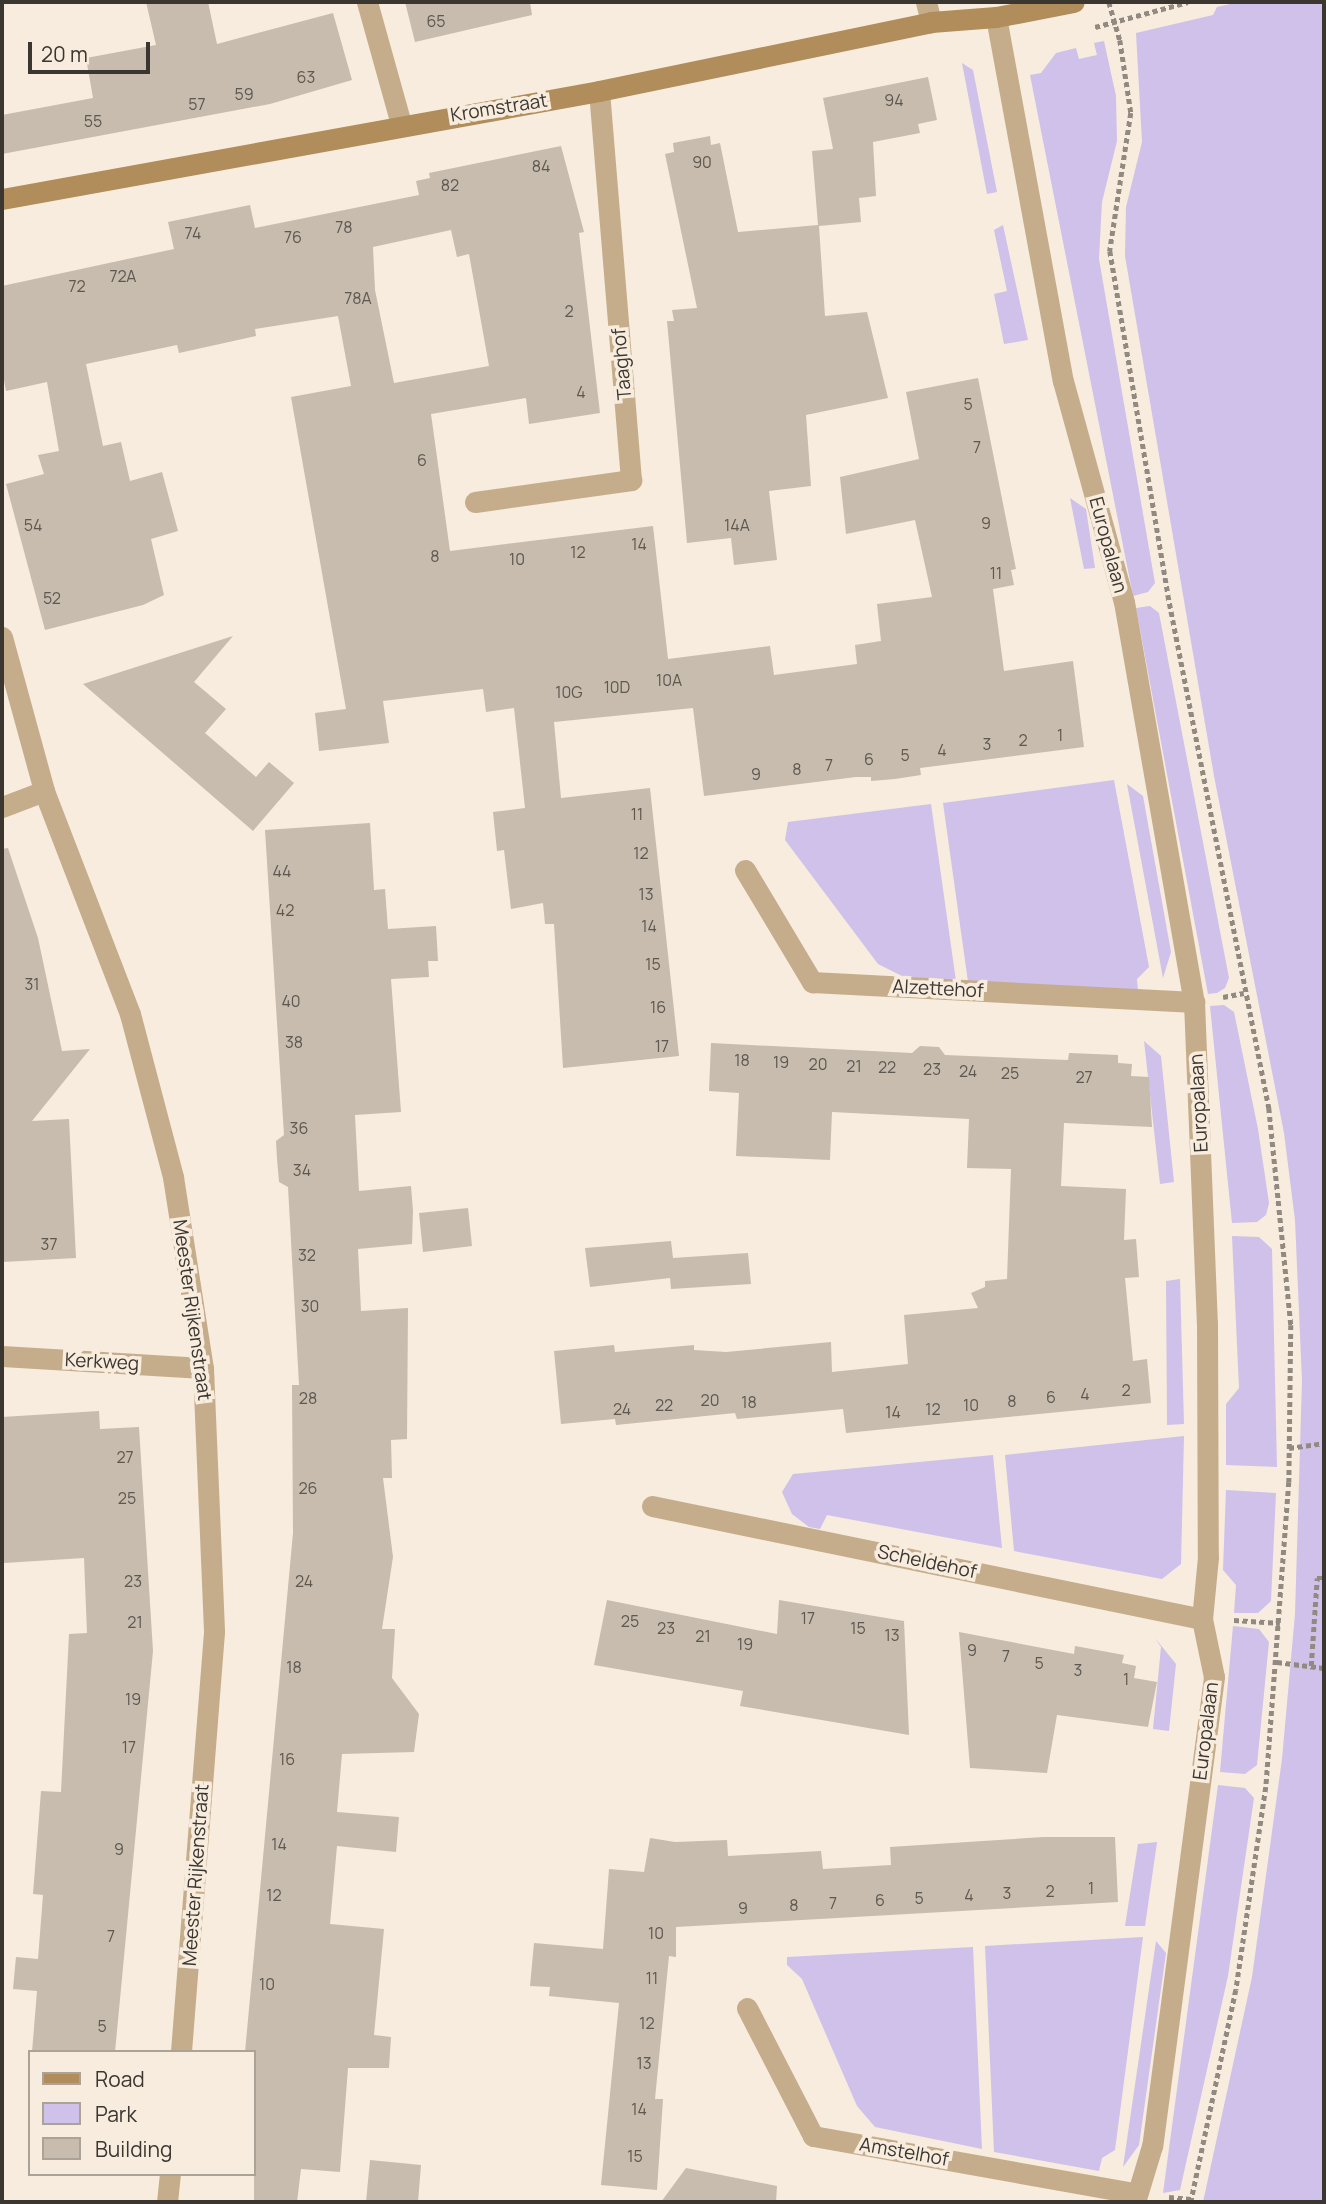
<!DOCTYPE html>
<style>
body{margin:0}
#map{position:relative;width:1326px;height:2204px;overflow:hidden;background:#f7ecdd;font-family:Manrope,sans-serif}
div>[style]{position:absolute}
.green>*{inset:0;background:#cfc1ea}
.building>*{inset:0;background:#c7bcae}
.path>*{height:4.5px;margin-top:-2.25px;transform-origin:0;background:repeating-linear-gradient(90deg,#928a80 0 5px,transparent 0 8.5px)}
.street>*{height:21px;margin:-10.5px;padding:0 10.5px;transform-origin:10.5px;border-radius:10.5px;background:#c5ad8c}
.secondary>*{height:21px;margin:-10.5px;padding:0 10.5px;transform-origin:10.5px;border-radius:10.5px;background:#b08d5a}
span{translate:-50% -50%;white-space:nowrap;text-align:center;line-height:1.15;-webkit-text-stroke:7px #f7ecdd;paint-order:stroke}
.number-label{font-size:16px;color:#5e5850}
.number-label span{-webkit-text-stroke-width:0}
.street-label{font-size:19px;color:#3b3630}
.frame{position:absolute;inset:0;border:4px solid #3b3630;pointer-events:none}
.legend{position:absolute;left:28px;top:2050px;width:228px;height:126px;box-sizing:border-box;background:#f7ecdd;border:2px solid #aca398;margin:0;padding:9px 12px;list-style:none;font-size:21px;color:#3b3630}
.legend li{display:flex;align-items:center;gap:14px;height:35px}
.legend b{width:35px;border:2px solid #aca398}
.scale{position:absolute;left:28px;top:42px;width:122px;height:32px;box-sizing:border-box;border:4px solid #3b3630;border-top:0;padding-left:9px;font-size:21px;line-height:24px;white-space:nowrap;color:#3b3630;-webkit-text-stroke:5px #f7ecdd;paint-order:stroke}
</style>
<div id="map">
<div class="green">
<i style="clip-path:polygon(1239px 2px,1324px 2px,1324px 2202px,1203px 2202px,1252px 1977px,1282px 1759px,1295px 1614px,1302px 1381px,1295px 1220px,1284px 1133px,1214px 776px,1125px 256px,1126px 207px,1142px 142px,1136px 33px,1213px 15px,1217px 7px)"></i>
<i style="clip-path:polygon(1104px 41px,1116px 96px,1117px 141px,1102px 202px,1099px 259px,1155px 583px,1148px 592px,1133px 596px,1030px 75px,1041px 73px,1056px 53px,1076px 48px,1079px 59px,1097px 55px,1094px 43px)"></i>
<i style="clip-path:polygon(962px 63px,973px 70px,997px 192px,987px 194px)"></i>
<i style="clip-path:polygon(1003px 225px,1028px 340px,1004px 344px,994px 294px,1007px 291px,994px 230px)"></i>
<i style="clip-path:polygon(1070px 498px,1086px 509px,1095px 568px,1084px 569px)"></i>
<i style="clip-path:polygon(1150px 606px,1159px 613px,1229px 978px,1225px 988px,1217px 993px,1208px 994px,1136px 608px)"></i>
<i style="clip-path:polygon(1114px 780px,1149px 967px,1137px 979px,1138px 990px,968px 982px,943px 803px)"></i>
<i style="clip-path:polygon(1127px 784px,1143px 796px,1171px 952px,1163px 978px)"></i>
<i style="clip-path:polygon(931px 804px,956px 981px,904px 977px,878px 964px,785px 840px,788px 822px)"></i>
<i style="clip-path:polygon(1224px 1005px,1234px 1012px,1258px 1129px,1269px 1203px,1266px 1215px,1257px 1222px,1232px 1223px,1210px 1006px)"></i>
<i style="clip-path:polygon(1144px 1041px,1161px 1056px,1174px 1182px,1160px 1184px)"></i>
<i style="clip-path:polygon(1232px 1236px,1259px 1237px,1272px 1249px,1277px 1467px,1226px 1465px,1226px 1404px,1239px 1388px)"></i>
<i style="clip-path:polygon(1180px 1279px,1184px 1424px,1167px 1425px,1166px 1281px)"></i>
<i style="clip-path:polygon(1184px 1436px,1181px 1564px,1162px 1579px,1014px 1551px,1005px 1455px)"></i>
<i style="clip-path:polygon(993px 1455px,1002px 1548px,827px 1515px,820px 1529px,809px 1527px,792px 1514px,782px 1492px,793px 1474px)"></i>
<i style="clip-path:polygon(1226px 1490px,1276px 1493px,1271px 1601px,1258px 1613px,1234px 1613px,1236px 1585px,1223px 1570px)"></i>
<i style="clip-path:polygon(1233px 1626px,1259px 1629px,1269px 1642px,1257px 1765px,1245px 1774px,1220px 1772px)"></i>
<i style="clip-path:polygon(1155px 1638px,1176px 1664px,1169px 1731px,1153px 1729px,1161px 1647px)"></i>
<i style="clip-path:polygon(1218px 1785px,1245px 1788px,1254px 1798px,1228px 1976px,1180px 2190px,1163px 2193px)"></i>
<i style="clip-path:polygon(1157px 1842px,1145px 1926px,1125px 1926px,1138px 1844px)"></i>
<i style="clip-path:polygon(1143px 1937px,1115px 2150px,1102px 2158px,1099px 2171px,994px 2152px,985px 1946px)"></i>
<i style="clip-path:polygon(1156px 1941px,1166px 1953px,1139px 2145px,1123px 2167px)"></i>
<i style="clip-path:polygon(973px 1947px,982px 2149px,875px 2127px,857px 2106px,802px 1979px,787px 1965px,787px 1957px)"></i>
</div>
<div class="building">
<i style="clip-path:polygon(146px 2px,208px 2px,217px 44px,333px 13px,352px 80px,270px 104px,2px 154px,2px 115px,93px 98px,86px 58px,156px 45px)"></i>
<i style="clip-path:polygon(405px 2px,530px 2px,532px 15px,415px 42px)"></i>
<i style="clip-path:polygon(928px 77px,937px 120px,918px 124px,920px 133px,873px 142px,876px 196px,859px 198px,861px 222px,819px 226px,825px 316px,867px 312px,888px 398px,806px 415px,811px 486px,769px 491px,777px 560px,734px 565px,731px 538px,687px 543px,667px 321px,674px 321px,672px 310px,697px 308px,665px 154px,674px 152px,673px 143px,710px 136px,711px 145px,720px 143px,738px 232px,818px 225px,812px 151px,833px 149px,823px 98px)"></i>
<i style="clip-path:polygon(evenodd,561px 146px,584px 232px,579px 233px,600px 413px,529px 424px,526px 398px,431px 414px,450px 551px,653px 526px,668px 659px,770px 646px,774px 675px,857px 664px,855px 645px,881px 641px,877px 604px,932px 597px,915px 520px,846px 534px,840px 477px,919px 459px,906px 392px,978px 378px,1016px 569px,1011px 570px,1014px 585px,993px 589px,1004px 671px,1073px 661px,1084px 747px,920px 768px,921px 775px,895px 779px,871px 781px,871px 777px,856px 777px,704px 796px,693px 708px,554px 722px,561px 798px,650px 788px,679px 1056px,563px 1068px,554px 924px,545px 924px,543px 903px,511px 909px,504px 850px,497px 851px,493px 812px,525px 808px,514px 708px,486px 712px,483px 689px,383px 701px,389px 743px,319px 751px,315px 713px,346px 709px,291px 397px,351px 386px,338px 316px,255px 329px,256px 336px,179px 353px,177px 345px,86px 364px,103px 446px,121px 442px,130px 481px,162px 472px,178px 531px,151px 539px,164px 595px,143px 605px,45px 630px,6px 484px,44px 474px,38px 455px,59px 451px,47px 382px,6px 391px,2px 369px,2px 286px,174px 249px,168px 222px,250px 205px,255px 228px,419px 195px,416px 181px,430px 178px,429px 173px,561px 146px,451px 230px,457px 257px,469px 254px,489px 366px,394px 383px,375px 290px,373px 247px,451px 230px)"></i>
<i style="clip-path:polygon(233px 636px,194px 682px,226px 709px,205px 733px,256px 777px,269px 762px,294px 783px,253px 831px,83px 684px)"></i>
<i style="clip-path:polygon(370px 823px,374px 890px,385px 889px,388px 929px,436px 926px,438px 961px,428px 961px,429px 977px,391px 979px,401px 1112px,355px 1115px,359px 1191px,411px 1186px,413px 1211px,412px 1244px,358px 1249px,361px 1311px,408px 1308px,407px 1439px,391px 1440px,392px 1478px,383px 1478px,393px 1557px,382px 1629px,395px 1629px,392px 1678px,419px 1714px,414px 1752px,342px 1754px,337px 1812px,399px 1817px,396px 1852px,337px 1846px,330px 1924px,384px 1929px,374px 2035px,391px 2037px,389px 2068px,348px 2068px,340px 2172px,301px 2169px,297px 2202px,254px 2202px,254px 2052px,245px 2052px,293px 1533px,292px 1385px,299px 1385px,288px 1187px,279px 1182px,277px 1159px,276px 1141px,284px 1135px,265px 830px)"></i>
<i style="clip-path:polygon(8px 848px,38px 938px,62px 1051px,90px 1049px,32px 1121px,69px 1119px,76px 1258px,3px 1262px,2px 849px)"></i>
<i style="clip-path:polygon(711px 1043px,912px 1053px,920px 1046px,939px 1047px,945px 1055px,1068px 1060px,1069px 1053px,1118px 1055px,1118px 1063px,1132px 1064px,1131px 1076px,1149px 1077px,1152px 1127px,1064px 1123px,1061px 1186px,1126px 1189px,1124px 1240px,1136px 1239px,1139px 1277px,1125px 1278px,1133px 1361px,1147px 1359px,1151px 1403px,846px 1433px,843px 1409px,737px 1419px,735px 1413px,616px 1425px,615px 1419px,561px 1424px,554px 1351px,614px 1345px,615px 1352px,694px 1345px,694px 1350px,726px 1352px,831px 1342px,832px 1372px,908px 1364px,904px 1315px,978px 1308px,971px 1293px,985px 1287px,985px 1281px,1007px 1279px,1011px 1169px,967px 1168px,969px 1119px,832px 1112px,830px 1160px,736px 1156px,739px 1093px,709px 1091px)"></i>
<i style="clip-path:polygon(468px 1208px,472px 1246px,423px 1252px,419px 1213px)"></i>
<i style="clip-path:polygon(671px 1241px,673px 1258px,748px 1253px,751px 1284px,671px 1289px,670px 1278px,590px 1287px,585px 1248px)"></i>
<i style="clip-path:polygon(99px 1411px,100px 1429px,139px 1427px,153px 1651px,115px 2052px,32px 2052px,37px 1991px,13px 1989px,16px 1957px,38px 1959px,43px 1895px,33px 1894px,41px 1791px,61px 1792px,69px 1634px,87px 1633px,84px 1558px,4px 1563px,2px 1417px)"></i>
<i style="clip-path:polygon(607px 1600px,777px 1634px,779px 1600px,904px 1621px,909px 1735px,740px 1706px,743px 1691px,594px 1665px)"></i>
<i style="clip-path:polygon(959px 1632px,1074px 1654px,1075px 1646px,1124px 1655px,1122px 1663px,1136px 1666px,1134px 1678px,1157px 1682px,1148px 1727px,1057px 1715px,1047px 1773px,970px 1768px)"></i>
<i style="clip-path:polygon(1043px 1837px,1115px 1837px,1118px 1902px,676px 1927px,676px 1957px,669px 1956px,655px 2099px,663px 2099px,657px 2190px,601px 2185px,619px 2003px,549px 1996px,550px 1987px,530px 1986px,534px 1943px,603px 1949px,609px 1869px,644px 1872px,650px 1838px,675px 1842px,727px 1840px,728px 1856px,821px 1851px,823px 1869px,891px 1865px,890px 1847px)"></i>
<i style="clip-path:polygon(370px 2160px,421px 2165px,418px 2202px,366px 2202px)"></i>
<i style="clip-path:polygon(686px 2168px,777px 2186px,776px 2202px,661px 2202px)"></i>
</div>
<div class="path">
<i style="left:1109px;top:2px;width:40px;rotate:74deg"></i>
<i style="left:1120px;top:40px;width:74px;rotate:81.4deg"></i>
<i style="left:1131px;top:113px;width:140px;rotate:98.7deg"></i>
<i style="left:1110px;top:251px;width:349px;rotate:80.4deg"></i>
<i style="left:1168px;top:595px;width:523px;rotate:78.86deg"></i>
<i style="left:1269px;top:1108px;width:218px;rotate:84.2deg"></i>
<i style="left:1291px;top:1325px;width:157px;rotate:90.7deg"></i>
<i style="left:1289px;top:1482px;width:306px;rotate:94.3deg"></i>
<i style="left:1266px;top:1787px;width:205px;rotate:98.4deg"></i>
<i style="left:1236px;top:1990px;width:217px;rotate:102deg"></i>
<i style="left:1095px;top:27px;width:96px;rotate:-15deg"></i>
<i style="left:1223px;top:997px;width:21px;rotate:-11deg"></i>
<i style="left:1289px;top:1448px;width:35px;rotate:-8deg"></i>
<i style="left:1234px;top:1620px;width:46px;rotate:3.7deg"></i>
<i style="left:1277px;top:1662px;width:47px;rotate:7.3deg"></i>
<i style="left:1311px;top:1666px;width:88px;rotate:-86.1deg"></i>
<i style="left:1317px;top:1578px;width:7px"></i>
<i style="left:1169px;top:2197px;width:22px;rotate:5deg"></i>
</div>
<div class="street">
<i style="left:367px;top:2px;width:127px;rotate:74.4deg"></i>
<i style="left:926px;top:2px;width:21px;rotate:76deg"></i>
<i style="left:996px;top:17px;width:370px;rotate:79.6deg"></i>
<i style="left:1063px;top:381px;width:229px;rotate:74.6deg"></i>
<i style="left:1124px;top:602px;width:406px;rotate:80.1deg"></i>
<i style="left:1194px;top:1002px;width:321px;rotate:87.7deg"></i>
<i style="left:1207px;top:1323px;width:234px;rotate:89.8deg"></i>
<i style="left:1208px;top:1557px;width:62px;rotate:95.5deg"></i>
<i style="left:1202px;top:1619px;width:59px;rotate:78.3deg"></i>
<i style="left:1214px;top:1677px;width:473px;rotate:97.5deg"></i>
<i style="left:1152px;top:2146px;width:59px;rotate:106.9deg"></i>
<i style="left:475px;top:502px;width:158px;rotate:-8deg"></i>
<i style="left:631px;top:480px;width:390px;rotate:-94.7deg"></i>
<i style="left:2px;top:637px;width:160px;rotate:74.7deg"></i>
<i style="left:44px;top:791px;width:239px;rotate:68.9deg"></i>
<i style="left:130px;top:1014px;width:169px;rotate:75.2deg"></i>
<i style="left:173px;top:1177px;width:193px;rotate:81.1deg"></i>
<i style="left:203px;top:1368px;width:264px;rotate:87.6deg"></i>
<i style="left:214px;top:1632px;width:421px;rotate:94.5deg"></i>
<i style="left:2px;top:807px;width:45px;rotate:-20.9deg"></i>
<i style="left:745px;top:870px;width:131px;rotate:59.1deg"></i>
<i style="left:812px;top:982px;width:383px;rotate:3deg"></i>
<i style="left:2px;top:1356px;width:201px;rotate:3.4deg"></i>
<i style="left:652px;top:1506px;width:561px;rotate:11.61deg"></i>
<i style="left:747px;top:2008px;width:144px;rotate:62.7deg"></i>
<i style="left:813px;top:2136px;width:329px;rotate:10.1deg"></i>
<i style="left:167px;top:2202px;width:28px;rotate:-84deg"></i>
</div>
<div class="secondary">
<i style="left:2px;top:199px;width:607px;rotate:-10.25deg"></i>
<i style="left:599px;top:91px;width:339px;rotate:-11.7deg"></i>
<i style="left:931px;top:22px;width:65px;rotate:-4.4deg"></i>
<i style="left:996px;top:17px;width:79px;rotate:-10.9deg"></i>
</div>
<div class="number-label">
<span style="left:436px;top:21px">65</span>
<span style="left:306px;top:77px">63</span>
<span style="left:244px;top:94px">59</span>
<span style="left:894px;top:100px">94</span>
<span style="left:197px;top:104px">57</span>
<span style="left:93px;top:121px">55</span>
<span style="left:702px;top:162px">90</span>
<span style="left:541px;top:166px">84</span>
<span style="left:450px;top:185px">82</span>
<span style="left:344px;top:227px">78</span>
<span style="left:193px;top:233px">74</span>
<span style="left:293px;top:237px">76</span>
<span style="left:123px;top:276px">72A</span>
<span style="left:77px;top:286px">72</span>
<span style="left:358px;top:298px">78A</span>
<span style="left:569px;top:311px">2</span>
<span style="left:581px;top:392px">4</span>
<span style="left:968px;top:404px">5</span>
<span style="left:977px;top:447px">7</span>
<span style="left:422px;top:460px">6</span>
<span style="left:986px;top:523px">9</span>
<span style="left:33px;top:525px">54</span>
<span style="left:737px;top:525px">14A</span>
<span style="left:639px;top:544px">14</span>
<span style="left:578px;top:552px">12</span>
<span style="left:435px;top:556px">8</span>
<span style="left:517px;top:559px">10</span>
<span style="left:996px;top:573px">11</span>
<span style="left:52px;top:598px">52</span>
<span style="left:669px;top:680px">10A</span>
<span style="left:617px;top:687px">10D</span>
<span style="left:569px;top:692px">10G</span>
<span style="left:1060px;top:735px">1</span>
<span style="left:1023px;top:740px">2</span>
<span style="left:987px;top:744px">3</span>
<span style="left:942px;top:750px">4</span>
<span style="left:905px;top:755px">5</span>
<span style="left:869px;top:759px">6</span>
<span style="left:829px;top:765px">7</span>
<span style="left:797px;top:769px">8</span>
<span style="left:756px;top:774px">9</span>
<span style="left:637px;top:814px">11</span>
<span style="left:641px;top:853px">12</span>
<span style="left:282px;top:871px">44</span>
<span style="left:646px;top:894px">13</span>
<span style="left:285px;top:910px">42</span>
<span style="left:649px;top:926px">14</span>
<span style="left:653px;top:964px">15</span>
<span style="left:32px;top:984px">31</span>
<span style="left:291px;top:1001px">40</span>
<span style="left:658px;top:1007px">16</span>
<span style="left:294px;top:1042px">38</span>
<span style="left:662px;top:1046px">17</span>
<span style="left:742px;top:1060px">18</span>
<span style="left:781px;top:1062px">19</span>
<span style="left:818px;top:1064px">20</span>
<span style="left:854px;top:1066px">21</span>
<span style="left:887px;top:1067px">22</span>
<span style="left:932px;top:1069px">23</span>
<span style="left:968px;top:1071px">24</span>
<span style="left:1010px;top:1073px">25</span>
<span style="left:1084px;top:1077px">27</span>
<span style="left:299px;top:1128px">36</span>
<span style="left:302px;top:1170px">34</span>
<span style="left:49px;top:1244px">37</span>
<span style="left:307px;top:1255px">32</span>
<span style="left:310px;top:1306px">30</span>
<span style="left:1126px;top:1390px">2</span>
<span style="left:1085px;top:1394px">4</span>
<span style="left:1051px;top:1397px">6</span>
<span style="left:308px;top:1398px">28</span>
<span style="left:710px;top:1400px">20</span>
<span style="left:1012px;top:1401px">8</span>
<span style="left:749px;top:1402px">18</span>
<span style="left:664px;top:1405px">22</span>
<span style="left:971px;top:1405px">10</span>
<span style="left:622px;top:1409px">24</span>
<span style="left:933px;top:1409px">12</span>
<span style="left:893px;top:1412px">14</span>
<span style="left:125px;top:1457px">27</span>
<span style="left:308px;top:1488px">26</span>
<span style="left:127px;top:1498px">25</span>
<span style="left:133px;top:1581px">23</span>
<span style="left:304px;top:1581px">24</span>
<span style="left:808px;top:1618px">17</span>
<span style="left:630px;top:1621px">25</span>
<span style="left:135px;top:1622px">21</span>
<span style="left:666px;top:1628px">23</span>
<span style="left:858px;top:1628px">15</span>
<span style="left:892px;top:1635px">13</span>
<span style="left:703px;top:1636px">21</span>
<span style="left:745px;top:1644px">19</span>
<span style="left:972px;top:1650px">9</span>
<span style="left:1006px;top:1656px">7</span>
<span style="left:1039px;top:1663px">5</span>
<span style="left:294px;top:1667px">18</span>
<span style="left:1078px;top:1670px">3</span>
<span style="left:1126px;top:1679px">1</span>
<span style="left:133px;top:1699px">19</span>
<span style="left:129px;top:1747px">17</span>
<span style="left:287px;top:1759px">16</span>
<span style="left:279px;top:1844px">14</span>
<span style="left:119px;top:1849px">9</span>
<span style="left:1091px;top:1888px">1</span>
<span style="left:1050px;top:1891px">2</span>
<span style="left:1007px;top:1893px">3</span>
<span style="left:274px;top:1895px">12</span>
<span style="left:969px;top:1895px">4</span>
<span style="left:919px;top:1898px">5</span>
<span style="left:880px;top:1900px">6</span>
<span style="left:833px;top:1903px">7</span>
<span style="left:794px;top:1905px">8</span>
<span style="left:743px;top:1908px">9</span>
<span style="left:656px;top:1933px">10</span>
<span style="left:111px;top:1936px">7</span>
<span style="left:652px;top:1978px">11</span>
<span style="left:267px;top:1984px">10</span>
<span style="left:647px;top:2023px">12</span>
<span style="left:102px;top:2026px">5</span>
<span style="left:644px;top:2063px">13</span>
<span style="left:639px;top:2109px">14</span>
<span style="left:635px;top:2156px">15</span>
</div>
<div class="street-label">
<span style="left:499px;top:108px;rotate:-9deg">Kromstraat</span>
<span style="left:622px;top:364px;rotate:-95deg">Taaghof</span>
<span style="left:1108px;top:545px;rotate:75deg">Europalaan</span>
<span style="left:938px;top:989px;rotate:3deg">Alzettehof</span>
<span style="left:1199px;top:1103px;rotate:-93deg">Europalaan</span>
<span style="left:192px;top:1310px;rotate:82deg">Meester Rijkenstraat</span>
<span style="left:102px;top:1362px;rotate:3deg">Kerkweg</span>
<span style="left:927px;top:1562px;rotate:12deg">Scheldehof</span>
<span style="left:1206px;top:1731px;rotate:-83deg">Europalaan</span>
<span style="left:196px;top:1875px;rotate:-86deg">Meester Rijkenstraat</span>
<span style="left:904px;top:2152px;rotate:10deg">Amstelhof</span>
</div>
<div class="frame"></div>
<ul class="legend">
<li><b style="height:9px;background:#b08d5a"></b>Road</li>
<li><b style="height:19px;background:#cfc1ea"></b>Park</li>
<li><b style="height:19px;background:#c7bcae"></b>Building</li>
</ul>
<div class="scale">20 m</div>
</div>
